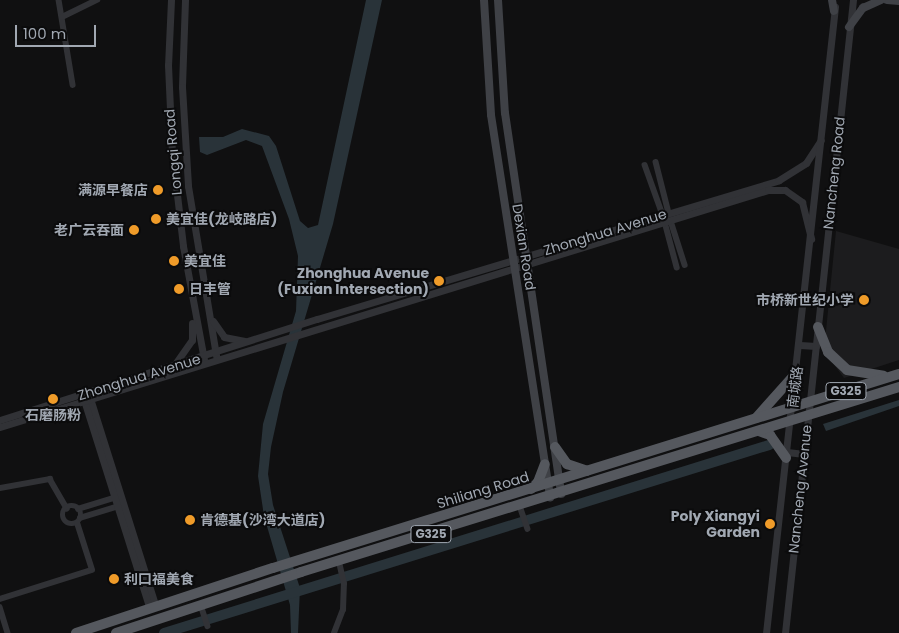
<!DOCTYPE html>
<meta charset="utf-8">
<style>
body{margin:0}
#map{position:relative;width:899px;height:633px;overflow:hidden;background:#101011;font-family:Poppins,"Noto Sans SC",sans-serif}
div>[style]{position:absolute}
.built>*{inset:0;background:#1c1c1e}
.water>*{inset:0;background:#293339}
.river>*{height:10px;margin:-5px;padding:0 5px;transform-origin:5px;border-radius:5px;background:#293339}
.minor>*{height:5.5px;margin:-2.75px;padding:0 2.75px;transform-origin:2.75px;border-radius:2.75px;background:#313236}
.minor>.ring{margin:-2.75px;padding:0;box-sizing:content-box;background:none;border:5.5px solid #313236;border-radius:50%}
.tertiary>*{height:7px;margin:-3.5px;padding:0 3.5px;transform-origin:3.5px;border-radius:3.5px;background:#313236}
.secondary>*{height:8px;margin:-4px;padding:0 4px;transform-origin:4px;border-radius:4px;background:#3f4146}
.trunk>*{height:10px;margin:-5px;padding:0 5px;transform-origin:5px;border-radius:5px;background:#55585e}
.dots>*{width:14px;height:14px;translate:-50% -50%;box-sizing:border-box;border:2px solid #0b0b0c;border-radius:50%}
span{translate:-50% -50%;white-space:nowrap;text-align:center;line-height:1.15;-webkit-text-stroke:4px #0b0b0c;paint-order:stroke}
.shield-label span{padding:1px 4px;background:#0b0b0c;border:1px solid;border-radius:4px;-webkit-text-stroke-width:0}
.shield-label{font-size:12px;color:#a1a8b2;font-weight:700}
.street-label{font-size:14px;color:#a1a8b2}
.poi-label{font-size:14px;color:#a1a8b2;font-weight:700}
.right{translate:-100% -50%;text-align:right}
.left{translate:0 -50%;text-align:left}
.scale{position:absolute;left:15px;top:25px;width:81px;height:22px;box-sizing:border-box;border:2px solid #a1a8b2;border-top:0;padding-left:6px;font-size:15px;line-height:18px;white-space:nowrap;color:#a1a8b2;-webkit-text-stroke:4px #0b0b0c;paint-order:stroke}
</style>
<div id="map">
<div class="built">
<i style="clip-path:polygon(836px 231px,899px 249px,899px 360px,844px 378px,824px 351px)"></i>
</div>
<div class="water">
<i style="clip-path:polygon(366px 0,382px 0,333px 224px,283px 392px,271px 447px,268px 474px,273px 505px,300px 588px,298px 633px,291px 633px,290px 605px,264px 516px,258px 476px,263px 424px,296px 311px,298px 256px,289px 219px,262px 146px,246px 140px,207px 155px,200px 152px,199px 137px,223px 137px,242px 129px,269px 136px,276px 146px,300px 221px,308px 228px,318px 225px)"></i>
<i style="clip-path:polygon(899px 400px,899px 406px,826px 431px,823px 424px)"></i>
</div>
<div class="river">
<i style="left:164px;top:633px;width:634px;rotate:-17.26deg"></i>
</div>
<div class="minor">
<i style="left:59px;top:0;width:86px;rotate:80.6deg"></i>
<i style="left:62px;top:17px;width:39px;rotate:-26deg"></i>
<i style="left:656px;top:162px;width:53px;rotate:75.7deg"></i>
<i style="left:645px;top:165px;width:53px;rotate:70.2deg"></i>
<i style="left:671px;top:221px;width:46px;rotate:72.3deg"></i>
<i style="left:665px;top:222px;width:47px;rotate:75.1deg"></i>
<i style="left:0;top:488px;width:51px;rotate:-10.2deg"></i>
<i style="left:50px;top:479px;width:34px;rotate:60deg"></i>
<i style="left:520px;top:506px;width:24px;rotate:71deg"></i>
<i class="ring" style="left:63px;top:506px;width:12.5px;height:12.5px"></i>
<i style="left:78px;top:509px;width:38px;rotate:-17deg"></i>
<i style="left:80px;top:518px;width:39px;rotate:-17deg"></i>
<i style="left:0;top:599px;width:96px;rotate:-17.5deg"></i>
<i style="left:92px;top:570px;width:49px;rotate:-107.7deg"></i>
<i style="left:201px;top:605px;width:22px;rotate:72deg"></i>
<i style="left:0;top:607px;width:27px;rotate:73deg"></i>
<i style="left:334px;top:633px;width:25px;rotate:-69deg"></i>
<i style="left:343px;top:610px;width:26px;rotate:-88deg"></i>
<i style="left:344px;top:584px;width:23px;rotate:-103deg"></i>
</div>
<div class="tertiary">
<i style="left:171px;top:0;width:65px;rotate:92.6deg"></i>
<i style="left:168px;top:65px;width:87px;rotate:87.4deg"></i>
<i style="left:172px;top:152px;width:95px;rotate:83.3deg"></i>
<i style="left:183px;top:246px;width:115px;rotate:79.5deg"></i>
<i style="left:185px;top:0;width:87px;rotate:92deg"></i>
<i style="left:182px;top:87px;width:99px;rotate:86.5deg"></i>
<i style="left:188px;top:186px;width:172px;rotate:80.6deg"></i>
<i style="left:213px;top:321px;width:19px;rotate:55deg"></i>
<i style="left:224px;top:337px;width:21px;rotate:11deg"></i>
<i style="left:800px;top:345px;width:16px;rotate:4deg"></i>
<i style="left:175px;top:364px;width:29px;rotate:-55deg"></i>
<i style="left:192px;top:340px;width:17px;rotate:-90deg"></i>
<i style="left:89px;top:395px;width:222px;rotate:72.5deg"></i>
<i style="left:83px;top:397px;width:222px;rotate:72.5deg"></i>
<i style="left:0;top:420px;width:333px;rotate:-17.7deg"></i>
<i style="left:317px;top:319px;width:482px;rotate:-16.7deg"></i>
<i style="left:779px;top:180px;width:32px;rotate:-32deg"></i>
<i style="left:806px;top:163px;width:27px;rotate:-57deg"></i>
<i style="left:0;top:427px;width:804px;rotate:-17.15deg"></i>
<i style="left:768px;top:190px;width:17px"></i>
<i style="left:785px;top:190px;width:21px;rotate:35deg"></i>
<i style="left:802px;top:202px;width:38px;rotate:76deg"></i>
<i style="left:787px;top:452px;width:17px;rotate:7deg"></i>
<i style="left:766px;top:633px;width:630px;rotate:-83.71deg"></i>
<i style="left:785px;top:633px;width:637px;rotate:-83.87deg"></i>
</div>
<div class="secondary">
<i style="left:484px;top:0;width:115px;rotate:86.5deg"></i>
<i style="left:491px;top:115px;width:387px;rotate:81.2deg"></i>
<i style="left:498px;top:0;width:113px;rotate:86.5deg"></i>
<i style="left:505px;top:113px;width:385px;rotate:81.6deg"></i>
<i style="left:832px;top:0;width:11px;rotate:80deg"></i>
<i style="left:887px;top:0;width:12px;rotate:5deg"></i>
<i style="left:849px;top:27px;width:24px;rotate:-54deg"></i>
<i style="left:863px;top:8px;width:20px;rotate:-24deg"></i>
</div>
<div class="trunk">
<i style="left:818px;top:327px;width:27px;rotate:68deg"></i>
<i style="left:828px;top:352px;width:26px;rotate:43deg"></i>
<i style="left:847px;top:370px;width:37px;rotate:9deg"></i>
<i style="left:756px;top:418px;width:62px;rotate:-48.3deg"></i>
<i style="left:759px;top:431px;width:12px;rotate:20deg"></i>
<i style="left:770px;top:435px;width:28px;rotate:55deg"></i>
<i style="left:555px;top:447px;width:21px;rotate:55deg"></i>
<i style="left:567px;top:464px;width:21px;rotate:19deg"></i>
<i style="left:531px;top:489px;width:10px;rotate:-45deg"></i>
<i style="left:538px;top:482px;width:19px;rotate:-69deg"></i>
<i style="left:76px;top:633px;width:207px;rotate:-18.3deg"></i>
<i style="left:273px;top:568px;width:655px;rotate:-17.22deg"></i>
<i style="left:116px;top:633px;width:195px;rotate:-18.2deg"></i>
<i style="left:301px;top:572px;width:626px;rotate:-17.19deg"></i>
</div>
<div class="dots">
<i style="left:158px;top:190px;background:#ef9b29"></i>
<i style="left:156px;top:219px;background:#ef9b29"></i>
<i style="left:134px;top:230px;background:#ef9b29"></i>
<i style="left:174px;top:261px;background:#ef9b29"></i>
<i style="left:439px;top:281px;background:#ef9b29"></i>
<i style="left:179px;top:289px;background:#ef9b29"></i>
<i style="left:864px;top:300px;background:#ef9b29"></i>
<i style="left:53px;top:399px;background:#ef9b29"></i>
<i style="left:190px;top:520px;background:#ef9b29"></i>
<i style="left:770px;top:524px;background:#ef9b29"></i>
<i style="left:114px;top:579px;background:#ef9b29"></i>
</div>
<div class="shield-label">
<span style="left:846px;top:391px">G325</span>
<span style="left:431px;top:534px">G325</span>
</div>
<div class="street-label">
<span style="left:173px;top:152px;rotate:-95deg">Longqi Road</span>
<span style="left:834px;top:173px;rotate:-84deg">Nancheng Road</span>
<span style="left:605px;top:232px;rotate:-17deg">Zhonghua Avenue</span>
<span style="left:524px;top:247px;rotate:81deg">Dexian Road</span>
<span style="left:139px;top:377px;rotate:-17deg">Zhonghua Avenue</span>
<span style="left:795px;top:387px;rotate:-83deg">南城路</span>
<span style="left:800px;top:489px;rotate:-84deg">Nancheng Avenue</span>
<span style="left:483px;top:490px;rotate:-17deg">Shiliang Road</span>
</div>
<div class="poi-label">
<span class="right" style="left:148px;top:190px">满源早餐店</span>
<span class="left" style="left:166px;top:219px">美宜佳(龙岐路店)</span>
<span class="right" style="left:124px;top:230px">老广云吞面</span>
<span class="left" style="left:184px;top:261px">美宜佳</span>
<span class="right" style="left:429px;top:281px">Zhonghua Avenue<br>(Fuxian Intersection)</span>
<span class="left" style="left:189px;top:289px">日丰管</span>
<span class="right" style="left:854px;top:300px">市桥新世纪小学</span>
<span style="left:53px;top:415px">石磨肠粉</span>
<span class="right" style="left:760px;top:524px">Poly Xiangyi<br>Garden</span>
<span class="left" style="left:200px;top:520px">肯德基(沙湾大道店)</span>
<span class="left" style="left:124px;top:579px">利口福美食</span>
</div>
<div class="scale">100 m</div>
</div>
